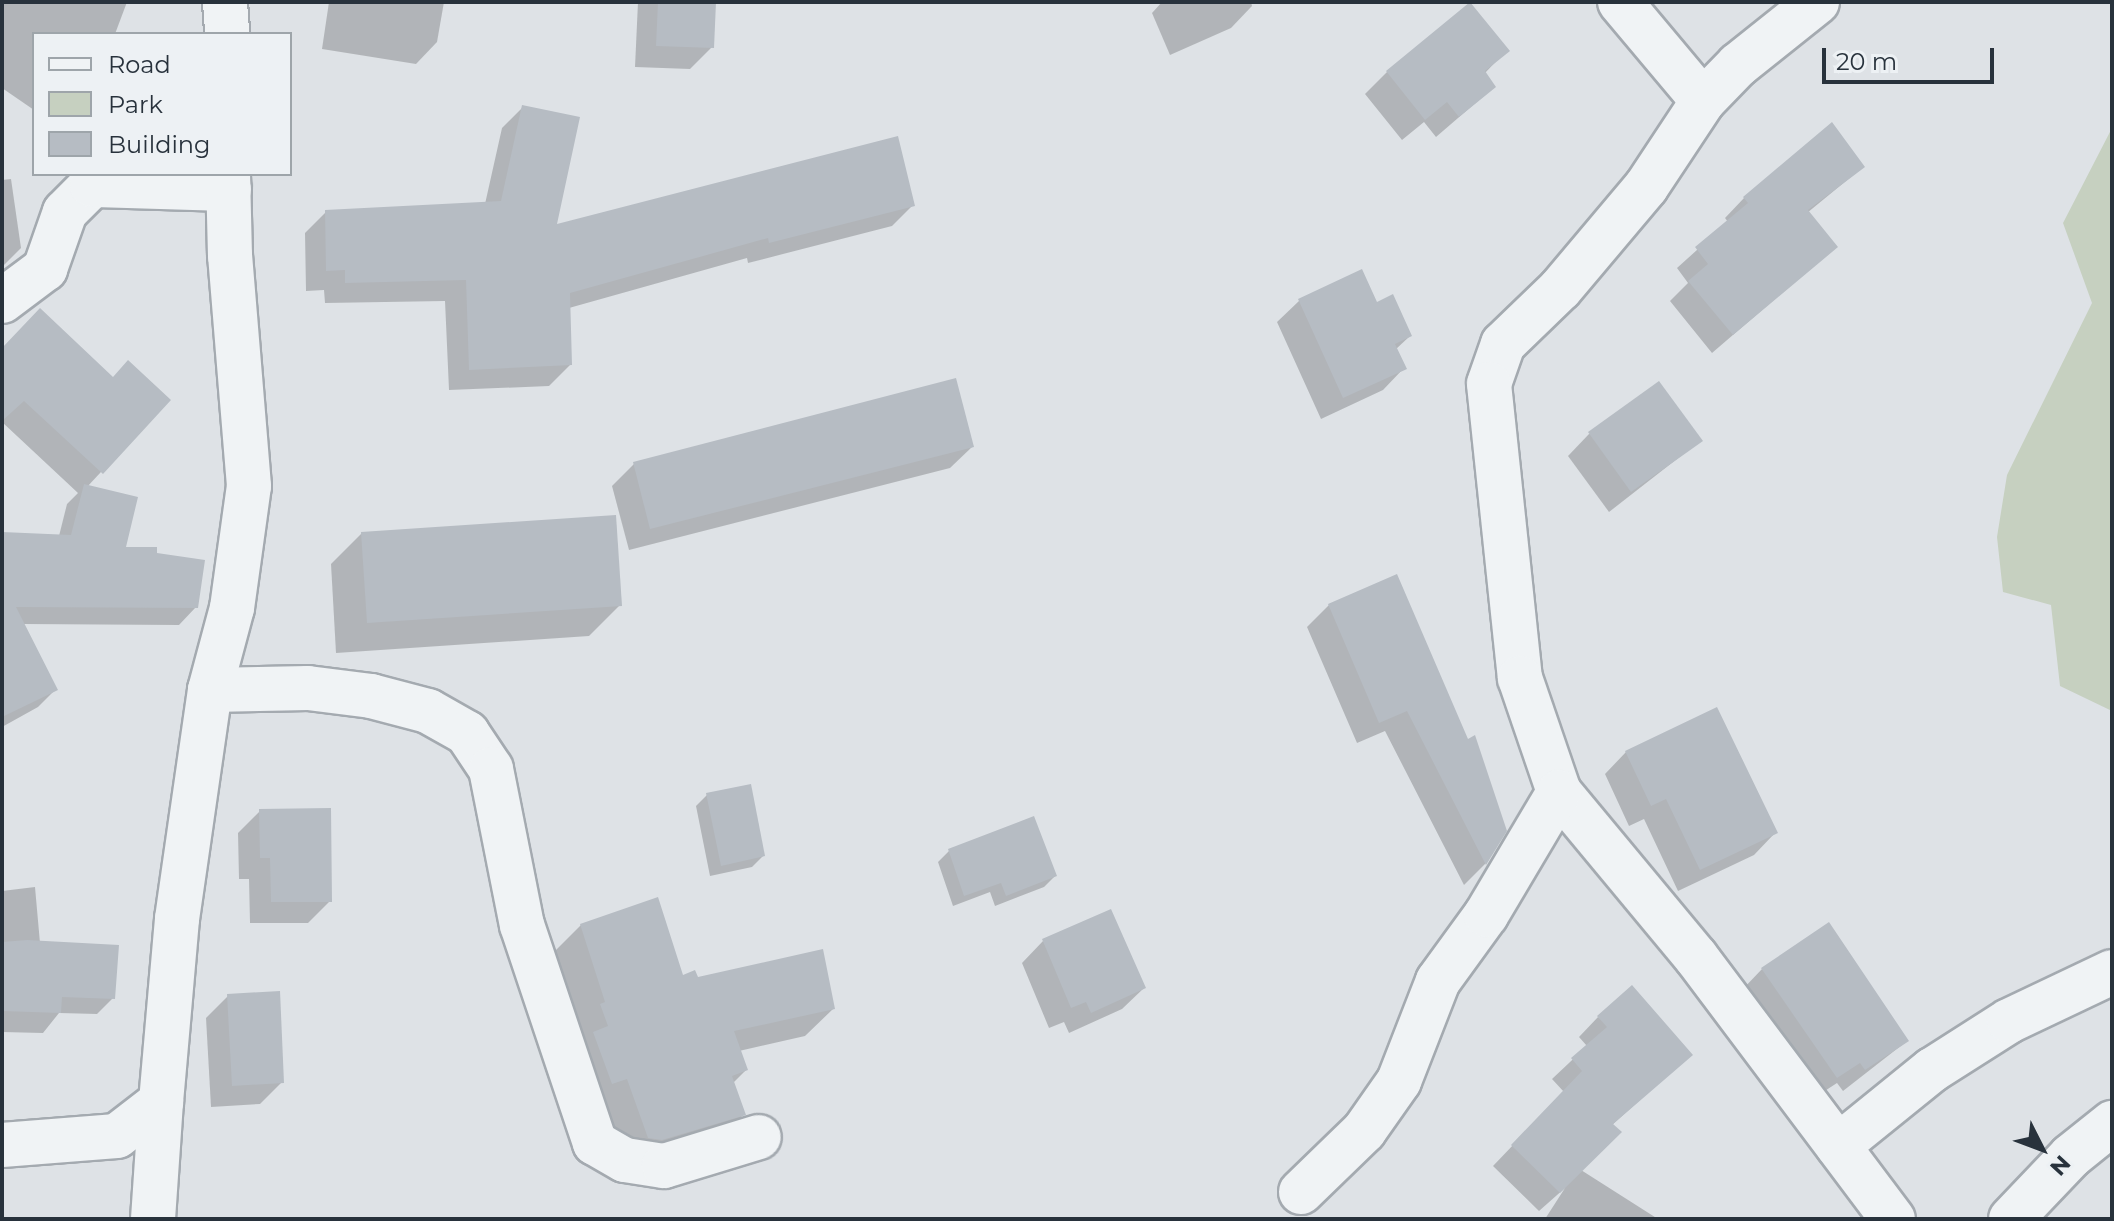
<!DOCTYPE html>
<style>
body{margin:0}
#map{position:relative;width:2114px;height:1221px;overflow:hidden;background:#dee2e6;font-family:Montserrat,sans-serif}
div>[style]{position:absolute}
.green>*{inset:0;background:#c6d0c0}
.shadow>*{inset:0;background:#0003}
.building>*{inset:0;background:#b6bcc3}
.roads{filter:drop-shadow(2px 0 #a4aab0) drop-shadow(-2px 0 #a4aab0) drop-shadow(0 2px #a4aab0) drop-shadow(0 -2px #a4aab0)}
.minor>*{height:44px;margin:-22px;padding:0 22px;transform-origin:22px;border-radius:22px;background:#f0f3f5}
span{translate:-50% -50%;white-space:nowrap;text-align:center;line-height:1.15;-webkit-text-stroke:6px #edf1f4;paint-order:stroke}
.frame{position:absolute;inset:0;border:4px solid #28323c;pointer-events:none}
.legend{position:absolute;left:32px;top:32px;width:260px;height:144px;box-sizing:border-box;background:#edf1f4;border:2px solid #9ea5aa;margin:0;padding:10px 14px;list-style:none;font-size:24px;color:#28323c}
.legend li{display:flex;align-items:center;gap:16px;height:40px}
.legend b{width:40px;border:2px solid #9ea5aa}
.north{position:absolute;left:2002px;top:1109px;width:80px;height:80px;-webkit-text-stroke:6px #edf1f4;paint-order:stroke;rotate:132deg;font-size:22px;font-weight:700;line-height:32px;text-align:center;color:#28323c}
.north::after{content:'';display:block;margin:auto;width:28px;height:36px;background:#28323c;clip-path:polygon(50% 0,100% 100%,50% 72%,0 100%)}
.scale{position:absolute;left:1822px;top:48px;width:172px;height:36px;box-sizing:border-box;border:4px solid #28323c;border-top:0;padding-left:10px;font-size:24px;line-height:28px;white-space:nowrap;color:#28323c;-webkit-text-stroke:6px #edf1f4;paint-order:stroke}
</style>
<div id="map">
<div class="green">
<i style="clip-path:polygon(2112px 128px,2112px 711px,2060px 686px,2051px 605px,2003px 592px,1997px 537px,2007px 475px,2092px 303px,2063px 223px)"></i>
</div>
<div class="shadow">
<i style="clip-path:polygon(2px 2px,127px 2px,115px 34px,34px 34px,34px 110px,2px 88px)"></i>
<i style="clip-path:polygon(329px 2px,444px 2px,437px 42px,416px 64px,322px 49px)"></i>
<i style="clip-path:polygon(638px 2px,714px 2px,712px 47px,690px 69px,635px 67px)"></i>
<i style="clip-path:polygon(1162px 2px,1251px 2px,1252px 6px,1231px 28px,1170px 55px,1152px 13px)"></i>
<i style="clip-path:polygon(1507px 50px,1484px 74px,1494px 87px,1436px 137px,1424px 122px,1402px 140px,1365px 94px,1387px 72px)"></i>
<i style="clip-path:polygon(523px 107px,554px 227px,913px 205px,892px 226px,748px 263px,747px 258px,569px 308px,570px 365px,549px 386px,449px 390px,445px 301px,325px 303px,324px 290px,306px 291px,305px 233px,326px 212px,485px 204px,502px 128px)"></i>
<i style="clip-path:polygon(1831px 125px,1863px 167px,1807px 213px,1835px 247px,1712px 353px,1670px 301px,1688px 283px,1677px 268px,1728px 222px,1725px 218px,1744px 198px)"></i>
<i style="clip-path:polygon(11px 179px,21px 248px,2px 267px,2px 180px)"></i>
<i style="clip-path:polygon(1299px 301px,1376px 305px,1410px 336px,1395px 350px,1404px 368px,1383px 390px,1321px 419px,1277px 322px)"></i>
<i style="clip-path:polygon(2px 366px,112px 379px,168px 400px,87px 487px,123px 549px,155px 555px,196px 607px,179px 625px,22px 624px,55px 690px,38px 707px,2px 727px,2px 540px,59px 536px,67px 504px,78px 493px,2px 422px)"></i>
<i style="clip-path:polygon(1589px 434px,1700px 441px,1609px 512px,1568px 456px)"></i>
<i style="clip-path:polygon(972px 447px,950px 468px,629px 550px,612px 486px,634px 464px)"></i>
<i style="clip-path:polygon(362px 533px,620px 605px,589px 636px,336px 653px,331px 564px)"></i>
<i style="clip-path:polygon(1329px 605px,1505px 831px,1485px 864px,1464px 885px,1385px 731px,1357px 743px,1307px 627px)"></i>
<i style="clip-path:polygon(1626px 752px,1775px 833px,1754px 855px,1678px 891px,1644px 819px,1629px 826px,1605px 774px)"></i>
<i style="clip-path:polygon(707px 795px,763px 856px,752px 867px,710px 876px,696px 806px)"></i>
<i style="clip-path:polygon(260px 811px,330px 901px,308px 923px,250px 923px,249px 879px,239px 879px,238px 833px)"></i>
<i style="clip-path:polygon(949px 851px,1055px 876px,1044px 887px,995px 906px,990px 892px,953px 906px,938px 862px)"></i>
<i style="clip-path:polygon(35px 887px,40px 943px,113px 998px,97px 1014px,59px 1013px,43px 1033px,2px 1032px,2px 891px)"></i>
<i style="clip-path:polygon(581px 925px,682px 978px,833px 1009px,805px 1036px,739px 1051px,746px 1070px,733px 1083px,744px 1114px,716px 1142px,620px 1165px,553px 953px)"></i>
<i style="clip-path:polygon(1043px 941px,1144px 988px,1122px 1009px,1069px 1033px,1064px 1022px,1049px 1028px,1022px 963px)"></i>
<i style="clip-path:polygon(1762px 969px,1907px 1041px,1843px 1091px,1837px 1083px,1814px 1098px,1741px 991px)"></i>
<i style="clip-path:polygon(228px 996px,282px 1082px,260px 1104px,211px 1107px,206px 1018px)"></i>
<i style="clip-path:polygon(1598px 1017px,1690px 1055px,1612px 1125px,1581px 1170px,1658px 1219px,1545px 1219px,1565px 1188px,1539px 1211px,1493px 1166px,1564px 1092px,1552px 1079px,1587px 1046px,1579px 1037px)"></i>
</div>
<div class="building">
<i style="clip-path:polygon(658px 2px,716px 2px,714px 48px,656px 46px)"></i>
<i style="clip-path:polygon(1470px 2px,1510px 51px,1485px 71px,1496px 87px,1459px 117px,1447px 102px,1425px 120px,1386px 71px)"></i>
<i style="clip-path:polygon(522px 105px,580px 117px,557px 224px,898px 136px,915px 206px,769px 243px,768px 238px,570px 293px,572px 365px,469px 370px,466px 280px,345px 283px,345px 270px,326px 271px,325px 210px,501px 201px)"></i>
<i style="clip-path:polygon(1832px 122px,1865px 167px,1808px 210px,1838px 247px,1733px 335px,1688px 281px,1708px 264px,1695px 247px,1748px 203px,1743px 197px)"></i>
<i style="clip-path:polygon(1362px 269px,1377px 302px,1393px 294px,1412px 336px,1395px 344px,1407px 369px,1343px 398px,1298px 299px)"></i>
<i style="clip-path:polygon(40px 308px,113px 377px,128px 360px,171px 400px,103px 474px,24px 401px,2px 421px,2px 348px)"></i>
<i style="clip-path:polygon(956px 378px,974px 447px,650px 529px,633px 462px)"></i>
<i style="clip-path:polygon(1659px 381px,1703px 441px,1631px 492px,1588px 432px)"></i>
<i style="clip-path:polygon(84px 484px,138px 497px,126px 547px,157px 547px,157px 553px,205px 560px,198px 608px,16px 607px,58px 690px,2px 717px,2px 532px,71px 535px)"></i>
<i style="clip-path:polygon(616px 515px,622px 606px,367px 623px,361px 532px)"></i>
<i style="clip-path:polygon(1397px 574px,1468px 739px,1475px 735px,1507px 831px,1486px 865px,1407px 711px,1379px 723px,1328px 604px)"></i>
<i style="clip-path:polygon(1717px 707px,1778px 833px,1700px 870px,1666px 799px,1651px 806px,1625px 751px)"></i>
<i style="clip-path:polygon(751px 784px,765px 856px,721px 866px,706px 793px)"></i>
<i style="clip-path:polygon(331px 808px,332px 902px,271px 902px,270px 858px,260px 858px,259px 809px)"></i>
<i style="clip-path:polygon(1034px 816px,1057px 876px,1006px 896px,1001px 883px,964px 896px,948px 849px)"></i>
<i style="clip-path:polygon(658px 897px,683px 975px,695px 970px,698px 977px,823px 949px,835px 1009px,734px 1031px,748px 1070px,732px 1076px,746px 1115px,662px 1140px,648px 1138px,627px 1079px,612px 1084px,593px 1032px,608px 1026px,600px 1004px,605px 1002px,580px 924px)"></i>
<i style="clip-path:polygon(1111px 909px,1146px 988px,1091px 1013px,1086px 1002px,1071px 1008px,1042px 939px)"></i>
<i style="clip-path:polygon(1829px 922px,1909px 1041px,1865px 1070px,1860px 1063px,1837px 1078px,1761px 968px)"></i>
<i style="clip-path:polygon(27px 940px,119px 945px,115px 999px,62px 997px,61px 1013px,2px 1011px,2px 942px)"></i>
<i style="clip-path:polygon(1632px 985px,1693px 1055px,1613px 1124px,1622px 1132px,1560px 1193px,1511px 1145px,1582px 1071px,1571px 1058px,1607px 1027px,1597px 1016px)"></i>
<i style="clip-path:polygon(280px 991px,284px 1083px,232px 1086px,227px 994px)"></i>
</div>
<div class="roads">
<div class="minor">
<i style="left:225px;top:2px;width:32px;rotate:86deg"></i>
<i style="left:1620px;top:2px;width:129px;rotate:50deg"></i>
<i style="left:1817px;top:2px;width:101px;rotate:141.4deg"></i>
<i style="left:1738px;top:65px;width:50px;rotate:134.2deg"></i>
<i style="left:1703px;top:101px;width:103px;rotate:123.5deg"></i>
<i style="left:1646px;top:187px;width:133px;rotate:130.1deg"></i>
<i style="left:1560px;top:289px;width:79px;rotate:136deg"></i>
<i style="left:1503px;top:344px;width:42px;rotate:109.3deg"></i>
<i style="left:1489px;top:384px;width:296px;rotate:84deg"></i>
<i style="left:1520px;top:678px;width:120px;rotate:71.1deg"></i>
<i style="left:1559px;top:792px;width:214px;rotate:50.3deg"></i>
<i style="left:1696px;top:957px;width:328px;rotate:53.1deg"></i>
<i style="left:2px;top:301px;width:54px;rotate:-36.7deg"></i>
<i style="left:45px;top:269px;width:60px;rotate:-70.7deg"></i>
<i style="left:65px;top:212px;width:38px;rotate:-45deg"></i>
<i style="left:92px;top:185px;width:137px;rotate:1.7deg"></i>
<i style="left:210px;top:690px;width:98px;rotate:-1.2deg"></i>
<i style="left:308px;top:688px;width:64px;rotate:7.2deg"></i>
<i style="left:371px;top:696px;width:59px;rotate:14.7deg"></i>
<i style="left:428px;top:711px;width:45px;rotate:29.4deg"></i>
<i style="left:467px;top:733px;width:43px;rotate:56.3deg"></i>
<i style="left:491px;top:769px;width:159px;rotate:78.8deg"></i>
<i style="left:522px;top:925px;width:230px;rotate:71.5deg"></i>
<i style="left:595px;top:1143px;width:34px;rotate:30deg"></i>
<i style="left:625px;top:1160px;width:39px;rotate:9deg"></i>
<i style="left:664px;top:1166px;width:99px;rotate:-17deg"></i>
<i style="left:2px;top:1145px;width:115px;rotate:-4.5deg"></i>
<i style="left:117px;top:1136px;width:56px;rotate:-37.7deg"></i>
<i style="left:161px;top:1102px;width:184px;rotate:-85deg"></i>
<i style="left:177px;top:919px;width:231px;rotate:-81.8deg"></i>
<i style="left:210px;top:690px;width:85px;rotate:-75deg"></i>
<i style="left:232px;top:608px;width:123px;rotate:-82.1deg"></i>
<i style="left:249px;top:486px;width:231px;rotate:-94.7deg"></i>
<i style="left:230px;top:256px;width:82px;rotate:-91.4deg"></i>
<i style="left:1838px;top:1146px;width:121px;rotate:-39deg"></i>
<i style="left:1932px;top:1070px;width:91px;rotate:-32.5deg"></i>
<i style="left:2009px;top:1021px;width:114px;rotate:-25.4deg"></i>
<i style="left:1301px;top:1192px;width:88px;rotate:-44.1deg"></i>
<i style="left:1364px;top:1131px;width:61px;rotate:-55deg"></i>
<i style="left:1399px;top:1081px;width:107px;rotate:-68.7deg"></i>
<i style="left:1438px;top:981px;width:82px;rotate:-54deg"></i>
<i style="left:1486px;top:915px;width:143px;rotate:-59.3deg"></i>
<i style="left:153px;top:1219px;width:117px;rotate:-86.1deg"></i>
<i style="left:2011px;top:1219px;width:87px;rotate:-46.4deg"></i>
<i style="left:2071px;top:1156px;width:53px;rotate:-38.8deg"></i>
</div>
</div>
<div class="frame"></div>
<ul class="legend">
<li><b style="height:10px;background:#f0f3f5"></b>Road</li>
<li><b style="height:22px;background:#c6d0c0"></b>Park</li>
<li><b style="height:22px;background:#b6bcc3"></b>Building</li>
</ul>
<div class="north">N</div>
<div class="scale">20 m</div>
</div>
